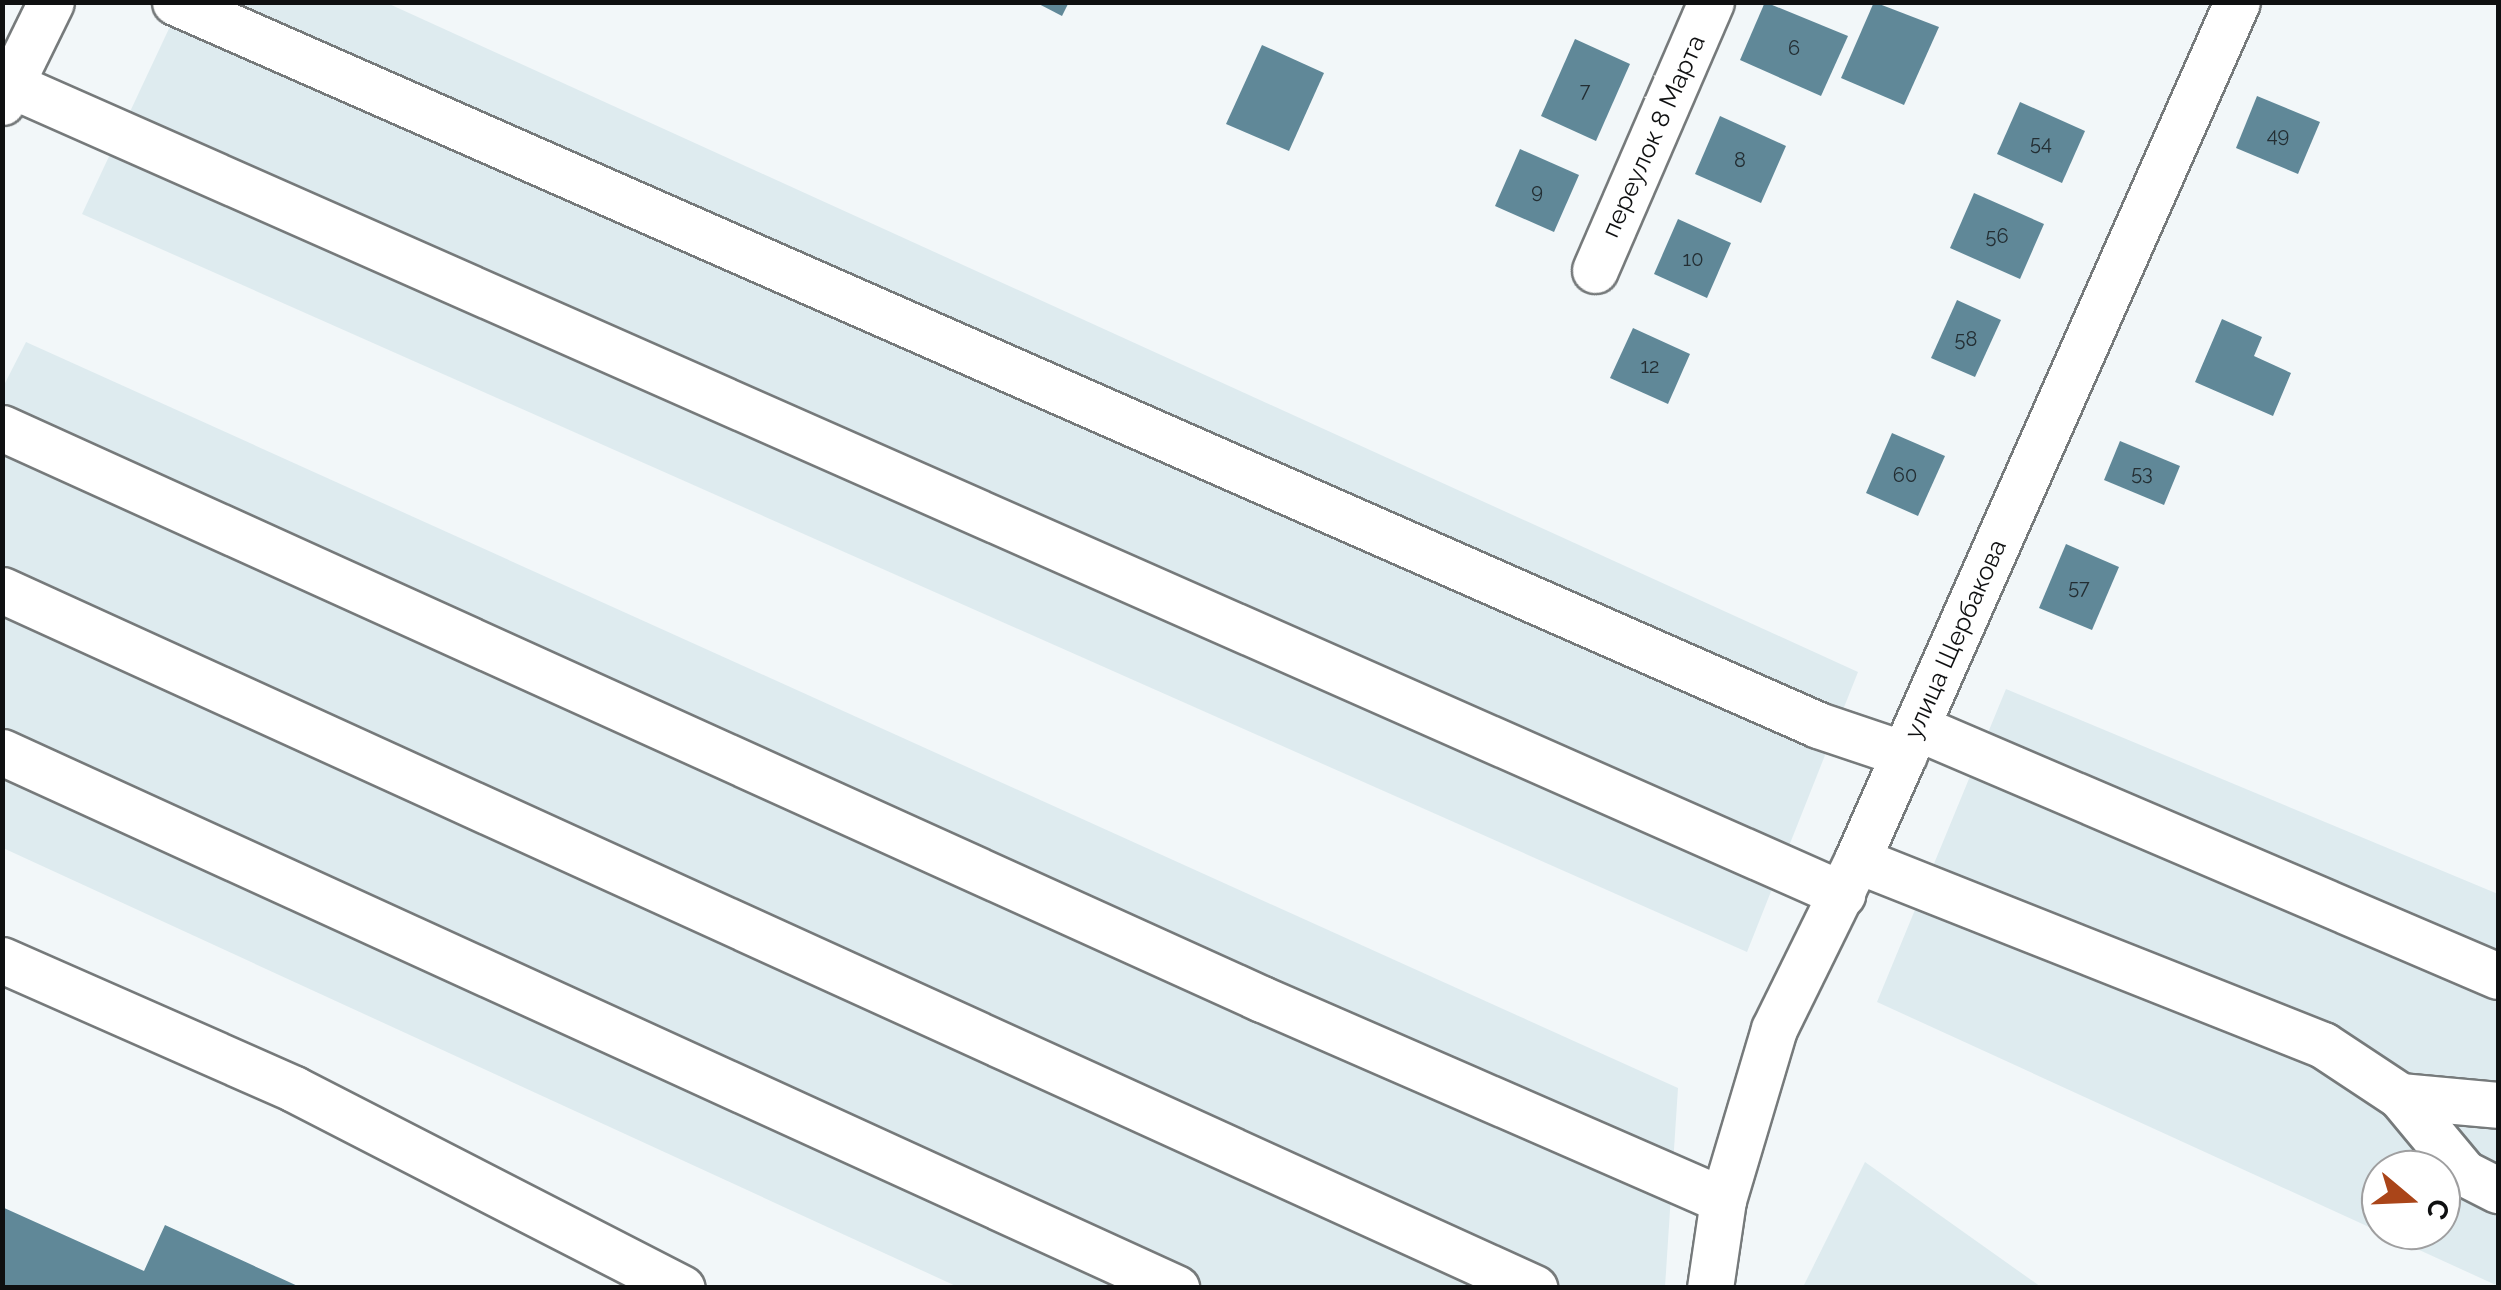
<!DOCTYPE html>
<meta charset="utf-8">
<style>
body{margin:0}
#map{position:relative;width:2501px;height:1290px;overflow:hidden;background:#f2f7f9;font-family:Raleway,sans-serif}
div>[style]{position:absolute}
.built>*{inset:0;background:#deebef}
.building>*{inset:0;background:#608898}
.roads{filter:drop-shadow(2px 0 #767a7b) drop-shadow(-2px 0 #767a7b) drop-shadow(0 2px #767a7b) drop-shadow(0 -2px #767a7b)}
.minor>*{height:45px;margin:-22.5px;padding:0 22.5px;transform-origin:22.5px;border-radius:22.5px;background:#fff}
span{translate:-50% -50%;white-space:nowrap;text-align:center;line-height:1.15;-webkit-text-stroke:10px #fff;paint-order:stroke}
.number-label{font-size:20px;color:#232e33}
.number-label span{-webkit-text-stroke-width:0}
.street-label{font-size:25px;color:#0f1011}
.frame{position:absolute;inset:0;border:5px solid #0f1011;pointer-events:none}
.north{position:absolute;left:2361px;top:1150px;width:100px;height:100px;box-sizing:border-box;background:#fff;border:2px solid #9f9fa0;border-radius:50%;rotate:109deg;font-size:28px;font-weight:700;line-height:40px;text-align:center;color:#0f1011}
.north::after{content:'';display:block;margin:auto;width:35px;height:45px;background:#aa4519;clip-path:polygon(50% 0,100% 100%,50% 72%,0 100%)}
</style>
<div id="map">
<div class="built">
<i style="clip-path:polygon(181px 3px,387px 3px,1858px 672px,1747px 952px,82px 214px)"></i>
<i style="clip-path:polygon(26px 342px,1678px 1088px,1665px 1287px,958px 1287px,3px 848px,2px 389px)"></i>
<i style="clip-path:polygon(evenodd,2006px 689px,2498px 894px,2498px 1286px,1877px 1002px,2006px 689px,2381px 1170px,2441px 1170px,2441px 1230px,2381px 1230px,2381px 1170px)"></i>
<i style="clip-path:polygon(1865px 1162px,2041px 1287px,1803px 1287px)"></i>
</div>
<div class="building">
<i style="clip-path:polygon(1035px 2px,1069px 2px,1062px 16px)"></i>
<i style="clip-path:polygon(1765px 2px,1848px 36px,1821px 96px,1740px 60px)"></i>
<i style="clip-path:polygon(1874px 2px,1939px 27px,1904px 105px,1841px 78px)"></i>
<i style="clip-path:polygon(1575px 39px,1630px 64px,1596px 141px,1541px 116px)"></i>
<i style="clip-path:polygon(1262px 45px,1324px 73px,1289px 151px,1226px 124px)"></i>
<i style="clip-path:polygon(2257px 96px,2320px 122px,2298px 174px,2236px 148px)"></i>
<i style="clip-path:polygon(2020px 102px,2085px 131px,2062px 183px,1997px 154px)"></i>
<i style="clip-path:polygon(1720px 116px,1786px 146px,1761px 203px,1695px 174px)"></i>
<i style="clip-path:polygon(1520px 149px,1579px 175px,1554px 232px,1495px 206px)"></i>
<i style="clip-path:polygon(1974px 193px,2044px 224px,2020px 279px,1950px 248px)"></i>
<i style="clip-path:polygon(1678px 219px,1731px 243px,1707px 298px,1654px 274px)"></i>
<i style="clip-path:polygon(1957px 300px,2001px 320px,1975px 377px,1931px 358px)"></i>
<i style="clip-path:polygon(2222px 319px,2262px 337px,2254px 356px,2291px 373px,2273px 416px,2195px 382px)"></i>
<i style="clip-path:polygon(1633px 328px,1690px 354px,1668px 404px,1610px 378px)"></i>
<i style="clip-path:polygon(1892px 433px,1945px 456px,1918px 516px,1866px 493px)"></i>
<i style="clip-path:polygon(2120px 441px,2180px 466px,2164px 505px,2104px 480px)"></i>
<i style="clip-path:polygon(2066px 544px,2119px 567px,2092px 630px,2039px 608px)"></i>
<i style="clip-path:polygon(2px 1207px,144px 1271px,165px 1225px,302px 1288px,2px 1288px)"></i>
</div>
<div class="roads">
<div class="minor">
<i style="left:175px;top:2px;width:1795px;rotate:23.75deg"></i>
<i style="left:1818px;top:725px;width:91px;rotate:18.6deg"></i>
<i style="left:2px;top:81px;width:2012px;rotate:23.84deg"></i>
<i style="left:2px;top:102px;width:111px;rotate:-63.9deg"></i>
<i style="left:1595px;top:270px;width:292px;rotate:-66.6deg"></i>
<i style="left:2px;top:428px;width:1383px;rotate:24.38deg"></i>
<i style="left:1262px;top:999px;width:503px;rotate:23.56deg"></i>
<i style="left:2px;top:590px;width:1684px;rotate:24.49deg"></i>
<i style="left:1916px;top:727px;width:633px;rotate:23.16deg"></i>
<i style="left:2px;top:752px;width:1291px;rotate:24.54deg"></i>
<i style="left:1857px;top:860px;width:501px;rotate:21.65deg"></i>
<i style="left:2323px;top:1045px;width:92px;rotate:33.5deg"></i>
<i style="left:2400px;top:1096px;width:100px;rotate:50.3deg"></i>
<i style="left:2464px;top:1173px;width:38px;rotate:27deg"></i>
<i style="left:2px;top:960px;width:319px;rotate:23.8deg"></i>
<i style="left:294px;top:1089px;width:436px;rotate:27.2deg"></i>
<i style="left:2400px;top:1096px;width:98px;rotate:5.2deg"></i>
<i style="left:1710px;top:1288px;width:89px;rotate:-81.6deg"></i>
<i style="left:1723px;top:1200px;width:178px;rotate:-73.4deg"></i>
<i style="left:1774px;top:1029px;width:188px;rotate:-63.8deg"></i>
<i style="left:1857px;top:860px;width:938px;rotate:-66.11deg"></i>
</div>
</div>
<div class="number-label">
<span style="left:1794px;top:48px">6</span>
<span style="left:1585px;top:90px">7</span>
<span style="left:2278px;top:135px">49</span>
<span style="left:2041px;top:143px">54</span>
<span style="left:1740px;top:160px">8</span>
<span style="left:1537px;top:191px">9</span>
<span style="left:1997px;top:236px">56</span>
<span style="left:1693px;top:259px">10</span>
<span style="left:1966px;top:339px">58</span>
<span style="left:1650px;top:366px">12</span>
<span style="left:2142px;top:473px">53</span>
<span style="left:1905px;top:475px">60</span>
<span style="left:2079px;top:587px">57</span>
</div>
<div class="street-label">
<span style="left:1653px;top:136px;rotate:-66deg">переулок 8 Марта</span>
<span style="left:1955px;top:639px;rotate:-66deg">улица Щербакова</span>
</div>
<div class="frame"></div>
<div class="north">С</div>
</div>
